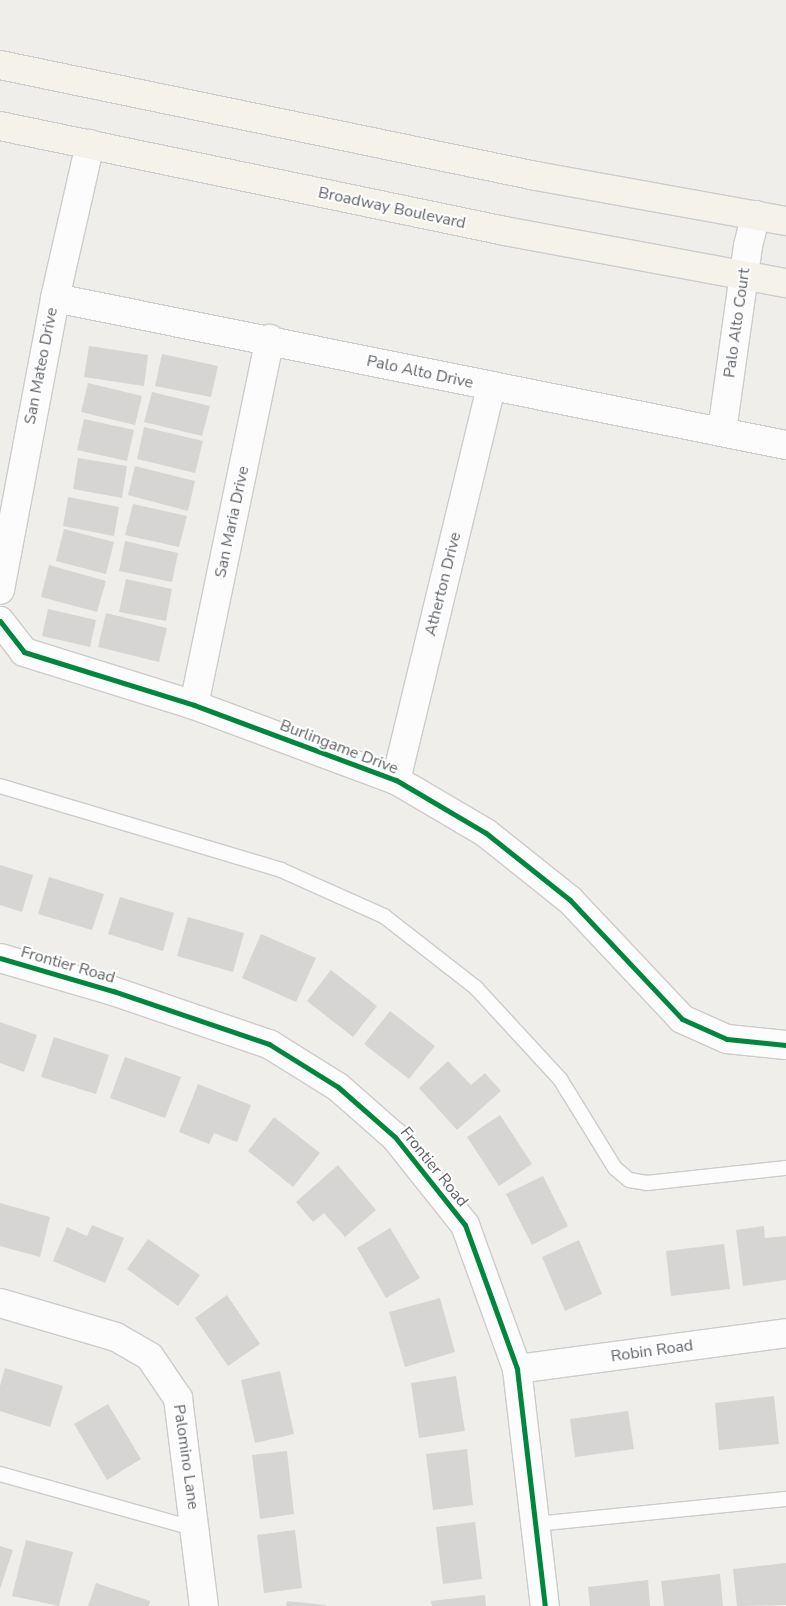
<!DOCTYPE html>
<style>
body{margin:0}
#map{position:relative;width:786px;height:1606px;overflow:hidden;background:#efeeea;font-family:"Nunito Sans",sans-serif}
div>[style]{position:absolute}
.building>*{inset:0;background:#d6d5d3}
.roads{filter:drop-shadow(1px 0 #cbcccc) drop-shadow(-1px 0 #cbcccc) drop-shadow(0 1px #cbcccc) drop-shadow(0 -1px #cbcccc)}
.service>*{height:14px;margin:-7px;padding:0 7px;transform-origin:7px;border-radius:7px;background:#fdfcfc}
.minor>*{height:28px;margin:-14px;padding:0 14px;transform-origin:14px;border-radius:14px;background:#fdfcfc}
.primary>*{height:28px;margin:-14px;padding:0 14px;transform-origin:14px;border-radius:14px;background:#f4f2e9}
.cycleway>*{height:5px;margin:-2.5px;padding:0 2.5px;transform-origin:2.5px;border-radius:2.5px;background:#00873e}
span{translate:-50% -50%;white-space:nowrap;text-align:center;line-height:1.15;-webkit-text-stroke:4px #fff;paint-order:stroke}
.street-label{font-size:16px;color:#5f6368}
</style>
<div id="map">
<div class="building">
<i style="clip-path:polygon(89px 346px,148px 355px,144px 386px,84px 377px)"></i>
<i style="clip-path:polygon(162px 354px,218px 366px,211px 397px,155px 386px)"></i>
<i style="clip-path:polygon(88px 383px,142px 396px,135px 425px,81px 412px)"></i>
<i style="clip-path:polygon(152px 392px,210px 406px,202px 436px,144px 422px)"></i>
<i style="clip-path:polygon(84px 419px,134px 430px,127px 461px,77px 450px)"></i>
<i style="clip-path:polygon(144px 427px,203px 441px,195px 473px,137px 459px)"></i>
<i style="clip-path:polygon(78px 458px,127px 466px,122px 498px,73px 489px)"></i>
<i style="clip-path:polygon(135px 466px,195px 481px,188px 511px,128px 495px)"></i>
<i style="clip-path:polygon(68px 497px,119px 507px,114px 536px,63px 526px)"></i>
<i style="clip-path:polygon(133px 504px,187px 516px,179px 547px,125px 535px)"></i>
<i style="clip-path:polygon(64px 529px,114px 542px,106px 574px,56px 561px)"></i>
<i style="clip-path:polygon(125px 541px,178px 553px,172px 582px,119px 571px)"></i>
<i style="clip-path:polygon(49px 565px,106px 581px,97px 612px,41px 597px)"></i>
<i style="clip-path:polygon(126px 579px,172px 589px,166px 621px,119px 612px)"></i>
<i style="clip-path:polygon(48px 609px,96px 620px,90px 647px,42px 636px)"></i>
<i style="clip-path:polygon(106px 613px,167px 628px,159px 662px,98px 647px)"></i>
<i style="clip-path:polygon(0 865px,33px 875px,22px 912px,0 905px)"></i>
<i style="clip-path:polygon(49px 877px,104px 894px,92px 930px,38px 914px)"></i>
<i style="clip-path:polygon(120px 897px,174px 913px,163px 951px,108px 934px)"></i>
<i style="clip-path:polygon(188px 917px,244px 933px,233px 972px,177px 956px)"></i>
<i style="clip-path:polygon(261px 934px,316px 958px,296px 1002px,242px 978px)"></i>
<i style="clip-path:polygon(331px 970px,377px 1006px,353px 1037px,307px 1001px)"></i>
<i style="clip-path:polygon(390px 1011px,435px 1046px,409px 1079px,364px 1044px)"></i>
<i style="clip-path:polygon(0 1022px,37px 1035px,24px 1072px,0 1063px)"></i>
<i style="clip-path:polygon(54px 1037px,109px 1055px,96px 1094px,41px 1077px)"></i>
<i style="clip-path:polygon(125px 1057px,181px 1077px,165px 1118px,110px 1098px)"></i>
<i style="clip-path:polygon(448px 1061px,471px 1085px,485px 1073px,501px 1091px,457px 1130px,419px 1088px)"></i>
<i style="clip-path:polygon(198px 1084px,251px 1105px,237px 1142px,214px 1133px,209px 1144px,179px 1132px)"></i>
<i style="clip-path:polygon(500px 1115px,532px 1164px,499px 1186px,467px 1137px)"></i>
<i style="clip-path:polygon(274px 1117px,320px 1153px,293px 1187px,248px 1151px)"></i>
<i style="clip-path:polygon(338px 1165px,376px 1210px,345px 1237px,324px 1213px,313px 1222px,296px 1202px)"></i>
<i style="clip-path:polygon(543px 1176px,568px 1226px,532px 1245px,506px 1194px)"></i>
<i style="clip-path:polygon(0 1203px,50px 1217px,40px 1257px,0 1246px)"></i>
<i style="clip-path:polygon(92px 1225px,124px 1238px,105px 1283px,53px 1261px,67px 1227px,87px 1236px)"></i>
<i style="clip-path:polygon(764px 1226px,765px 1238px,786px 1236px,786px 1280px,743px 1286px,736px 1230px)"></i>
<i style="clip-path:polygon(390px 1228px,420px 1278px,386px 1298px,357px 1248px)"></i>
<i style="clip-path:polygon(148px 1239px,200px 1275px,178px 1306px,127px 1269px)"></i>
<i style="clip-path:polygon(579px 1240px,602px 1294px,565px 1311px,542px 1257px)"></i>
<i style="clip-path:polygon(724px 1244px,730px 1289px,671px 1296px,666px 1251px)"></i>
<i style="clip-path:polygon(227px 1295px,260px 1344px,228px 1366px,195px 1318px)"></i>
<i style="clip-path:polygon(440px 1298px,455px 1352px,405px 1367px,389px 1312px)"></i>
<i style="clip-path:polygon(5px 1368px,63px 1386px,50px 1427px,0 1411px,0 1386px)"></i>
<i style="clip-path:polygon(280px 1371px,294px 1434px,255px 1443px,241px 1380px)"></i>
<i style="clip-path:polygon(456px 1376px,465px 1431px,419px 1438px,411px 1383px)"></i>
<i style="clip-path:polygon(774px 1396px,779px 1444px,719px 1450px,715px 1403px)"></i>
<i style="clip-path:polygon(108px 1404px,141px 1459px,107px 1480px,74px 1424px)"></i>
<i style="clip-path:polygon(628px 1411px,634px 1449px,575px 1457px,570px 1419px)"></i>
<i style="clip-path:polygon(467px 1449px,473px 1505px,433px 1510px,426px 1454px)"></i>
<i style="clip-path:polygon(287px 1451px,294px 1514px,260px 1519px,252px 1455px)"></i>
<i style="clip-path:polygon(475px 1522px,482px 1579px,443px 1584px,436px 1527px)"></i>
<i style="clip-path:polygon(295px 1530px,302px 1588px,264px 1593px,257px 1535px)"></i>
<i style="clip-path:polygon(26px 1540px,73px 1552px,59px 1606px,12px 1596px)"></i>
<i style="clip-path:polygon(0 1546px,13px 1550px,0 1589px)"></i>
<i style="clip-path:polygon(786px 1563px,786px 1605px,737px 1606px,733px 1569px)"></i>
<i style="clip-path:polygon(720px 1574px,723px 1606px,664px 1606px,661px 1581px)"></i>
<i style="clip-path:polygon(648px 1580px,650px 1606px,590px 1606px,588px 1587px)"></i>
<i style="clip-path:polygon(96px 1583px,150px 1601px,149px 1606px,88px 1606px)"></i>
<i style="clip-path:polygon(485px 1595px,486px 1606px,432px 1606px,431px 1601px)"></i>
<i style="clip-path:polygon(287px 1601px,326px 1605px,326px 1606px,286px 1606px)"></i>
</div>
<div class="roads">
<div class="service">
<i style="left:0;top:786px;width:293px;rotate:16.6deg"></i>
<i style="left:281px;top:870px;width:113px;rotate:24.1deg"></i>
<i style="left:384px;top:916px;width:117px;rotate:38deg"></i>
<i style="left:476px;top:988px;width:124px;rotate:47.3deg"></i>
<i style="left:560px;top:1079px;width:105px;rotate:58.3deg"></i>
<i style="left:615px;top:1168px;width:18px;rotate:41deg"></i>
<i style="left:629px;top:1180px;width:18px;rotate:9deg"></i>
<i style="left:647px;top:1183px;width:140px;rotate:-6.2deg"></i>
<i style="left:0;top:1474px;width:204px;rotate:15.7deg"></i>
<i style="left:535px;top:1524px;width:252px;rotate:-5.7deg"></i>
</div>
<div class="minor">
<i style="left:55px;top:298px;width:746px;rotate:11.37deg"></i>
<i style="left:722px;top:431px;width:187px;rotate:-82deg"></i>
<i style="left:748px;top:246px;width:32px;rotate:-76deg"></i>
<i style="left:0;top:590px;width:297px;rotate:-79.3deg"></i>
<i style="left:55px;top:298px;width:158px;rotate:-77.2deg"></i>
<i style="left:0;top:621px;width:39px;rotate:52deg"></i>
<i style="left:24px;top:652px;width:178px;rotate:17.3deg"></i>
<i style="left:194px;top:705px;width:215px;rotate:20.4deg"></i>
<i style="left:396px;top:780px;width:104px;rotate:30.5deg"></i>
<i style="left:486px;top:833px;width:107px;rotate:38.6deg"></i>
<i style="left:570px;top:900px;width:163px;rotate:46.7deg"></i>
<i style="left:682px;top:1019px;width:49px;rotate:24deg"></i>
<i style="left:727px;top:1039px;width:59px;rotate:5.8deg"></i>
<i style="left:194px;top:705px;width:374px;rotate:-78.3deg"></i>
<i style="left:396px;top:780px;width:404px;rotate:-76.4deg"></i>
<i style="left:0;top:958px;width:118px;rotate:16.3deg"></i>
<i style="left:113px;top:991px;width:165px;rotate:18.8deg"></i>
<i style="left:269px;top:1044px;width:81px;rotate:31.9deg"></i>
<i style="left:338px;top:1087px;width:76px;rotate:41.3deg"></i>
<i style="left:395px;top:1137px;width:112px;rotate:51.5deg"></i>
<i style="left:465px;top:1225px;width:153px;rotate:70.1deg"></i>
<i style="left:517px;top:1369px;width:239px;rotate:83.3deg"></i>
<i style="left:0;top:1303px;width:121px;rotate:16.3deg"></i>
<i style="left:116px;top:1337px;width:39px;rotate:30deg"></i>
<i style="left:150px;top:1357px;width:50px;rotate:55.7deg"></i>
<i style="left:178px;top:1398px;width:210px;rotate:82.9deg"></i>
<i style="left:517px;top:1369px;width:271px;rotate:-7.6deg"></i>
</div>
<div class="primary">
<i style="left:0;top:65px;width:547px;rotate:11.7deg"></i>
<i style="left:536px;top:176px;width:254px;rotate:10.2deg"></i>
<i style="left:0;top:126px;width:516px;rotate:11.75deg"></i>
<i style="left:505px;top:231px;width:286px;rotate:10.5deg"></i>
</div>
</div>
<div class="cycleway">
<i style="left:0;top:621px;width:39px;rotate:52deg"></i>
<i style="left:24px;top:652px;width:178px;rotate:17.3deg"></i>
<i style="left:194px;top:705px;width:215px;rotate:20.4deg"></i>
<i style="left:396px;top:780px;width:104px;rotate:30.5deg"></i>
<i style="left:486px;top:833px;width:107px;rotate:38.6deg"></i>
<i style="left:570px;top:900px;width:163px;rotate:46.7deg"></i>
<i style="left:682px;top:1019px;width:49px;rotate:24deg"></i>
<i style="left:727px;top:1039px;width:59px;rotate:5.8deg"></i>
<i style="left:0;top:958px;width:118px;rotate:16.3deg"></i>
<i style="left:113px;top:991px;width:165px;rotate:18.8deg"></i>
<i style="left:269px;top:1044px;width:81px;rotate:31.9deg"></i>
<i style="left:338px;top:1087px;width:76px;rotate:41.3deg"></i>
<i style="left:395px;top:1137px;width:112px;rotate:51.5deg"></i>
<i style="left:465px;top:1225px;width:153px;rotate:70.1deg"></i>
<i style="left:517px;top:1369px;width:239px;rotate:83.3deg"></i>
</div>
<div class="street-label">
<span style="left:392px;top:208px;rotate:12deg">Broadway Boulevard</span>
<span style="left:737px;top:323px;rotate:-82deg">Palo Alto Court</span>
<span style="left:41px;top:366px;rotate:-79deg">San Mateo Drive</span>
<span style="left:420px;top:372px;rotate:12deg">Palo Alto Drive</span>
<span style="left:232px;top:522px;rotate:-78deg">San Maria Drive</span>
<span style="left:443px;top:584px;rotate:-76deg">Atherton Drive</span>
<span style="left:339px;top:747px;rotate:21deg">Burlingame Drive</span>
<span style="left:68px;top:965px;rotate:16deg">Frontier Road</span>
<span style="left:434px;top:1167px;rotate:51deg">Frontier Road</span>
<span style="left:652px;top:1351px;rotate:-8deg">Robin Road</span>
<span style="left:186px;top:1457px;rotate:82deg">Palomino Lane</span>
</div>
</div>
